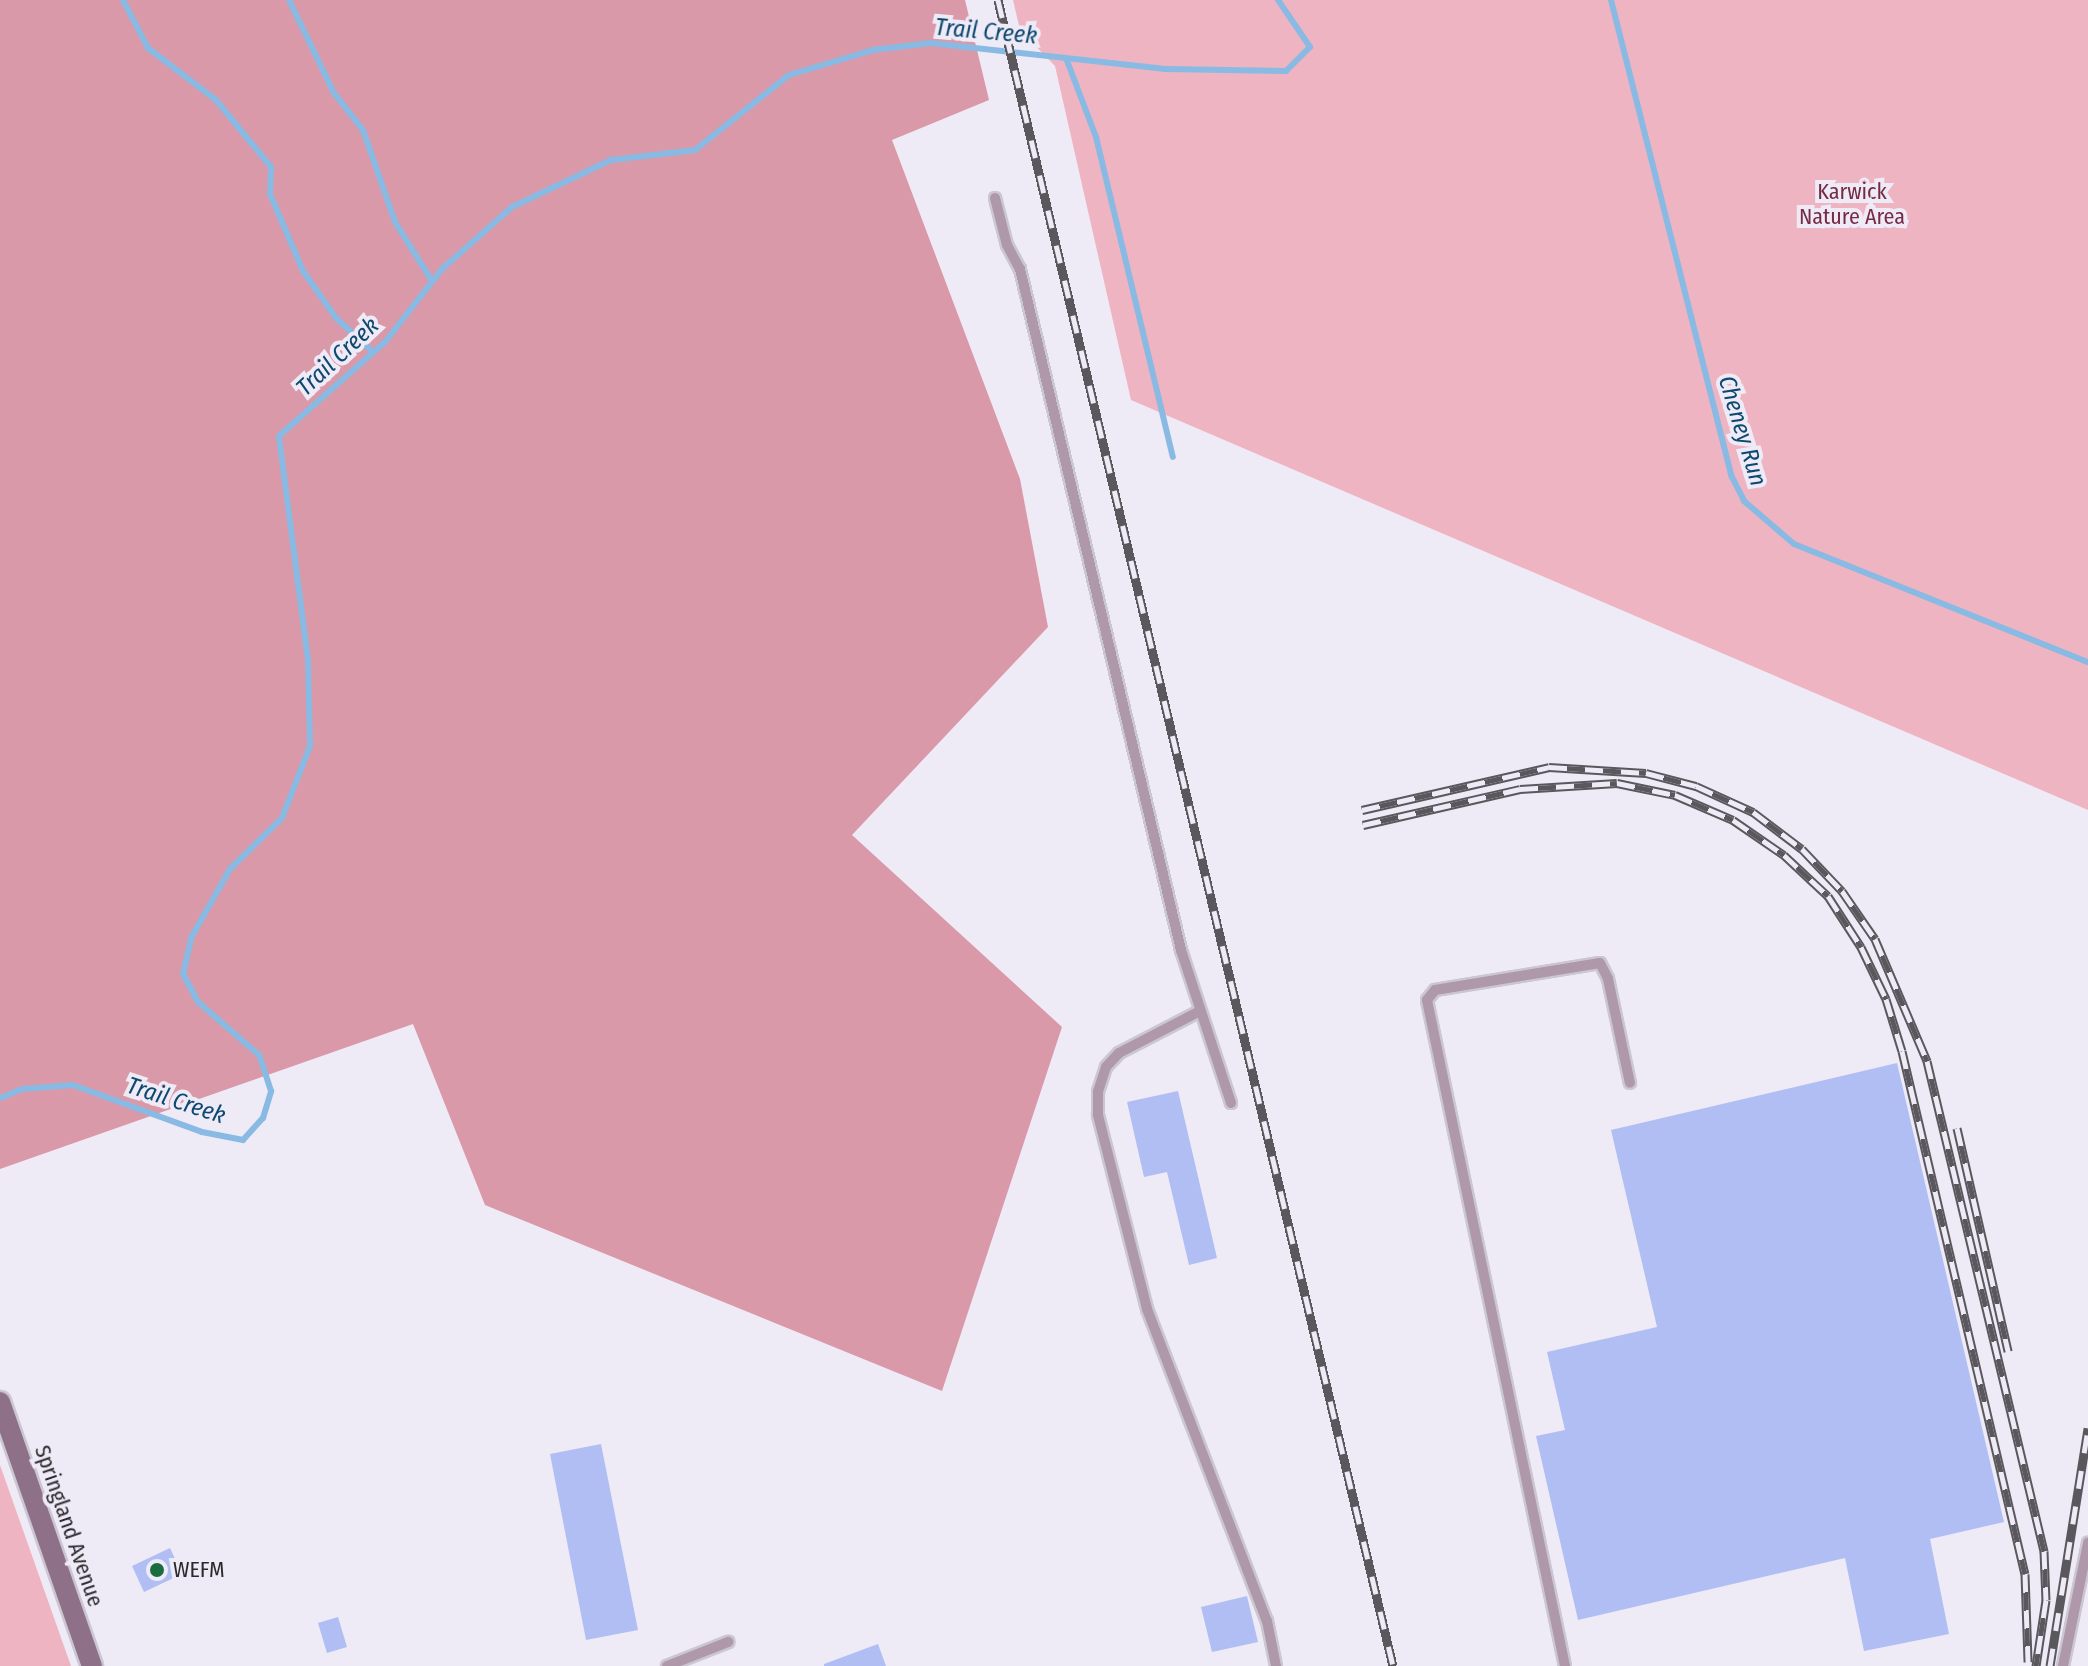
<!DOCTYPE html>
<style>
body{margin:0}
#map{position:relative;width:2088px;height:1666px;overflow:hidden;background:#eeeaf6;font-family:"Fira Sans Condensed",sans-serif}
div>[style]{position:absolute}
.green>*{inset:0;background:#efb4c2}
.forest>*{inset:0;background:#d999a9}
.stream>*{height:6px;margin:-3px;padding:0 3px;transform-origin:3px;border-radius:3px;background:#88bae3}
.building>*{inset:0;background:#b0bef4}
.roads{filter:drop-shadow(2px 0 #cbc7d2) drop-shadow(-2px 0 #cbc7d2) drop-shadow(0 2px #cbc7d2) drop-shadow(0 -2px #cbc7d2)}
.lane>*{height:10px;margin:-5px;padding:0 5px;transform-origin:5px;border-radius:5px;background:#ae98aa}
.secondary>*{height:20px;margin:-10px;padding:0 10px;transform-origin:10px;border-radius:10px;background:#8f7089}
.rail>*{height:9px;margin-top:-4.5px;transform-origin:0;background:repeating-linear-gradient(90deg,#eeeaf6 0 18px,#5a575d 0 36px);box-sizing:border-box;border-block:2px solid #5a575d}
.dots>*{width:22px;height:22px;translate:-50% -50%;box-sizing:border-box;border:4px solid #eeeaf6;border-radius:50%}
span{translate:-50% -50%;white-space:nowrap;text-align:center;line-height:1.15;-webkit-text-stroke:8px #eeeaf6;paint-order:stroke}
.park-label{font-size:22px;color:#762a44}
.street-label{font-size:22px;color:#2b292d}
.poi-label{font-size:22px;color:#2b292d}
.left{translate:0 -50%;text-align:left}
.water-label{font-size:24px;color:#0d486f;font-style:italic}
</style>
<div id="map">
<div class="green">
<i style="clip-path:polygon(1013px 0,2088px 0,2088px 810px,1131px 400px,1055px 66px,1020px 30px)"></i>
<i style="clip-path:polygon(0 1465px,71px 1666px,0 1666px)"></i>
</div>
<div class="forest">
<i style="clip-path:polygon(0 0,965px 0,989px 100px,892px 140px,1020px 479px,1048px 627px,852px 835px,1062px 1027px,942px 1391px,485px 1205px,413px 1024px,0 1169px)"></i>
</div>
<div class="stream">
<i style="left:123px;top:0;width:54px;rotate:62.5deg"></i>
<i style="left:148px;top:48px;width:86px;rotate:37.4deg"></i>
<i style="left:216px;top:100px;width:87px;rotate:50.6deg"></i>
<i style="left:271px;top:167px;width:27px;rotate:92deg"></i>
<i style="left:270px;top:194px;width:84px;rotate:66.8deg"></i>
<i style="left:303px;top:271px;width:57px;rotate:54.9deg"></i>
<i style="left:336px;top:318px;width:50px;rotate:42.6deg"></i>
<i style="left:289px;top:0;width:103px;rotate:64.2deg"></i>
<i style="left:334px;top:93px;width:47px;rotate:51.9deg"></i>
<i style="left:363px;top:130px;width:97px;rotate:70.8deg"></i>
<i style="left:395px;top:222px;width:70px;rotate:57.9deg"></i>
<i style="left:1611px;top:0;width:492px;rotate:75.8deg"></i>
<i style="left:1732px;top:477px;width:27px;rotate:63deg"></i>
<i style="left:1744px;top:501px;width:66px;rotate:40.7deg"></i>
<i style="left:1794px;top:544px;width:317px;rotate:21.9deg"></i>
<i style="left:1066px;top:58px;width:85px;rotate:69.2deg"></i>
<i style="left:1096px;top:137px;width:329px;rotate:76.5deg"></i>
<i style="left:0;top:1098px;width:24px;rotate:-22deg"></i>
<i style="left:22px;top:1089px;width:51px;rotate:-4.5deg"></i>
<i style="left:73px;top:1085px;width:137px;rotate:20deg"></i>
<i style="left:202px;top:1132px;width:42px;rotate:11deg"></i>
<i style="left:243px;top:1140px;width:30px;rotate:-48deg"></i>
<i style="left:263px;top:1118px;width:28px;rotate:-73deg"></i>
<i style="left:271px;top:1091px;width:38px;rotate:-108deg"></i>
<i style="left:259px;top:1055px;width:81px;rotate:-139deg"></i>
<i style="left:198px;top:1002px;width:32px;rotate:-118deg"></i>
<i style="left:183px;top:974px;width:39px;rotate:-77deg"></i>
<i style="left:192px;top:936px;width:77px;rotate:-60.4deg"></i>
<i style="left:230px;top:869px;width:73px;rotate:-44.4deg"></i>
<i style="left:282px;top:818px;width:77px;rotate:-68.7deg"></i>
<i style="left:310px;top:746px;width:86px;rotate:-91.3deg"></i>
<i style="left:308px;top:660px;width:226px;rotate:-97.4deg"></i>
<i style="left:279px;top:436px;width:142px;rotate:-41.6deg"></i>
<i style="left:385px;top:342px;width:93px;rotate:-52deg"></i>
<i style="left:442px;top:269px;width:94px;rotate:-41.5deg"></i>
<i style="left:512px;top:207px;width:110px;rotate:-25.4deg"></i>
<i style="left:611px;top:160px;width:85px;rotate:-6.8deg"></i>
<i style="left:695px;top:150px;width:120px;rotate:-38.6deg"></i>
<i style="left:789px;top:75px;width:88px;rotate:-16.6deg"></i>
<i style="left:873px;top:50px;width:57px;rotate:-7deg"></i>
<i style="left:930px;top:43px;width:237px;rotate:6.3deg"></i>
<i style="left:1166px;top:69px;width:120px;rotate:1deg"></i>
<i style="left:1286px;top:71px;width:34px;rotate:-45deg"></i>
<i style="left:1310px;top:47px;width:57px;rotate:-124.2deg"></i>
</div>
<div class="building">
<i style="clip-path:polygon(1897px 1063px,2004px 1522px,1930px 1539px,1949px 1634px,1864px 1651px,1845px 1558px,1578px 1620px,1536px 1436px,1565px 1430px,1547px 1352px,1657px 1327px,1611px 1130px)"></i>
<i style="clip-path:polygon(1178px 1091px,1217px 1258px,1189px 1265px,1167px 1172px,1144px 1177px,1127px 1102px)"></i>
<i style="clip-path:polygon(601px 1444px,638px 1630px,586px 1640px,550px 1454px)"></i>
<i style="clip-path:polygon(170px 1548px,182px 1574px,144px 1592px,132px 1566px)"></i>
<i style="clip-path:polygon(1247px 1596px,1258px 1642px,1212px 1652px,1201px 1607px)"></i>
<i style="clip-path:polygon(338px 1617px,347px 1647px,327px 1653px,318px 1623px)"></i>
<i style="clip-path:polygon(878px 1644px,886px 1666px,824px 1666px,824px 1664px)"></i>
</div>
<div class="roads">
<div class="lane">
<i style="left:995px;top:198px;width:49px;rotate:75.7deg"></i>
<i style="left:1007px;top:245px;width:27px;rotate:62deg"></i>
<i style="left:1020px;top:269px;width:700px;rotate:76.7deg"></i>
<i style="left:1181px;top:950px;width:161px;rotate:71.9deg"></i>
<i style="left:1200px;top:1011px;width:91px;rotate:152.6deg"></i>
<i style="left:1119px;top:1053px;width:19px;rotate:133deg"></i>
<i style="left:1106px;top:1067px;width:26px;rotate:108deg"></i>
<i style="left:1098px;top:1092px;width:23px;rotate:90deg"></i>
<i style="left:1098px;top:1115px;width:200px;rotate:75.8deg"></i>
<i style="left:1147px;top:1309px;width:334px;rotate:69deg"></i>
<i style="left:1267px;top:1621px;width:46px;rotate:78.7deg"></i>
<i style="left:667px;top:1666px;width:66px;rotate:-21.5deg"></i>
<i style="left:1565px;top:1666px;width:680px;rotate:-101.71deg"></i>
<i style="left:1427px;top:1000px;width:13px;rotate:-51deg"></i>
<i style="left:1435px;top:990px;width:167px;rotate:-9.3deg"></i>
<i style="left:1600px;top:963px;width:18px;rotate:63deg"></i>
<i style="left:1608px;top:979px;width:106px;rotate:78.1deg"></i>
<i style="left:2063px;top:1666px;width:126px;rotate:-78.5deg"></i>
</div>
<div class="secondary">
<i style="left:0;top:1402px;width:280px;rotate:70.8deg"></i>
</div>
</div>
<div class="rail">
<i style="left:998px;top:0;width:1712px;rotate:76.66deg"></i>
<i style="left:1362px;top:810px;width:192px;rotate:-12.9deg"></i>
<i style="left:1549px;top:767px;width:97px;rotate:3.5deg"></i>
<i style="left:1646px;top:773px;width:52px;rotate:14.6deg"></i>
<i style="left:1696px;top:786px;width:63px;rotate:24.5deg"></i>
<i style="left:1753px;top:812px;width:61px;rotate:37.1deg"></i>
<i style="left:1802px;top:849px;width:58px;rotate:46.4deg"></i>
<i style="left:1842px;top:891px;width:58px;rotate:55.5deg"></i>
<i style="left:1875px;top:939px;width:133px;rotate:66.9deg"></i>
<i style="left:1927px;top:1061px;width:504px;rotate:76.57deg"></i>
<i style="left:2044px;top:1551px;width:49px;rotate:87.7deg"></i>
<i style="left:2046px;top:1600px;width:67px;rotate:98.6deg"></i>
<i style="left:1363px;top:825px;width:161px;rotate:-12.9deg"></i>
<i style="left:1520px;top:789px;width:97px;rotate:-3.5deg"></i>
<i style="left:1617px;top:783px;width:59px;rotate:11.7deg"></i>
<i style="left:1675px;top:795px;width:63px;rotate:23.3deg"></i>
<i style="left:1733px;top:820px;width:62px;rotate:34.5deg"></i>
<i style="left:1784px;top:855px;width:60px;rotate:43deg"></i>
<i style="left:1828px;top:896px;width:61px;rotate:57.1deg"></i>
<i style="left:1861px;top:947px;width:58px;rotate:64.3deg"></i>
<i style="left:1886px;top:999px;width:54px;rotate:72.9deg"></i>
<i style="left:1902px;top:1051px;width:537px;rotate:76.77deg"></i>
<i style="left:2025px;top:1574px;width:88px;rotate:88deg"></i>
<i style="left:1957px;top:1128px;width:229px;rotate:77.1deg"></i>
<i style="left:2050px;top:1666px;width:241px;rotate:-80.9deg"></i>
</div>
<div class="dots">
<i style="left:157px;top:1570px;background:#186e40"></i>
</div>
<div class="park-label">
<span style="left:1852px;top:204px">Karwick<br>Nature Area</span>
</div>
<div class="street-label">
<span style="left:69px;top:1526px;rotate:71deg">Springland Avenue</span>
</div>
<div class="poi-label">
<span class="left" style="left:173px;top:1570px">WEFM</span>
</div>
<div class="water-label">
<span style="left:986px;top:32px;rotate:5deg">Trail Creek</span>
<span style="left:338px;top:357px;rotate:-43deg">Trail Creek</span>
<span style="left:1742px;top:431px;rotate:73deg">Cheney Run</span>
<span style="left:176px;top:1101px;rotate:18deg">Trail Creek</span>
</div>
</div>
